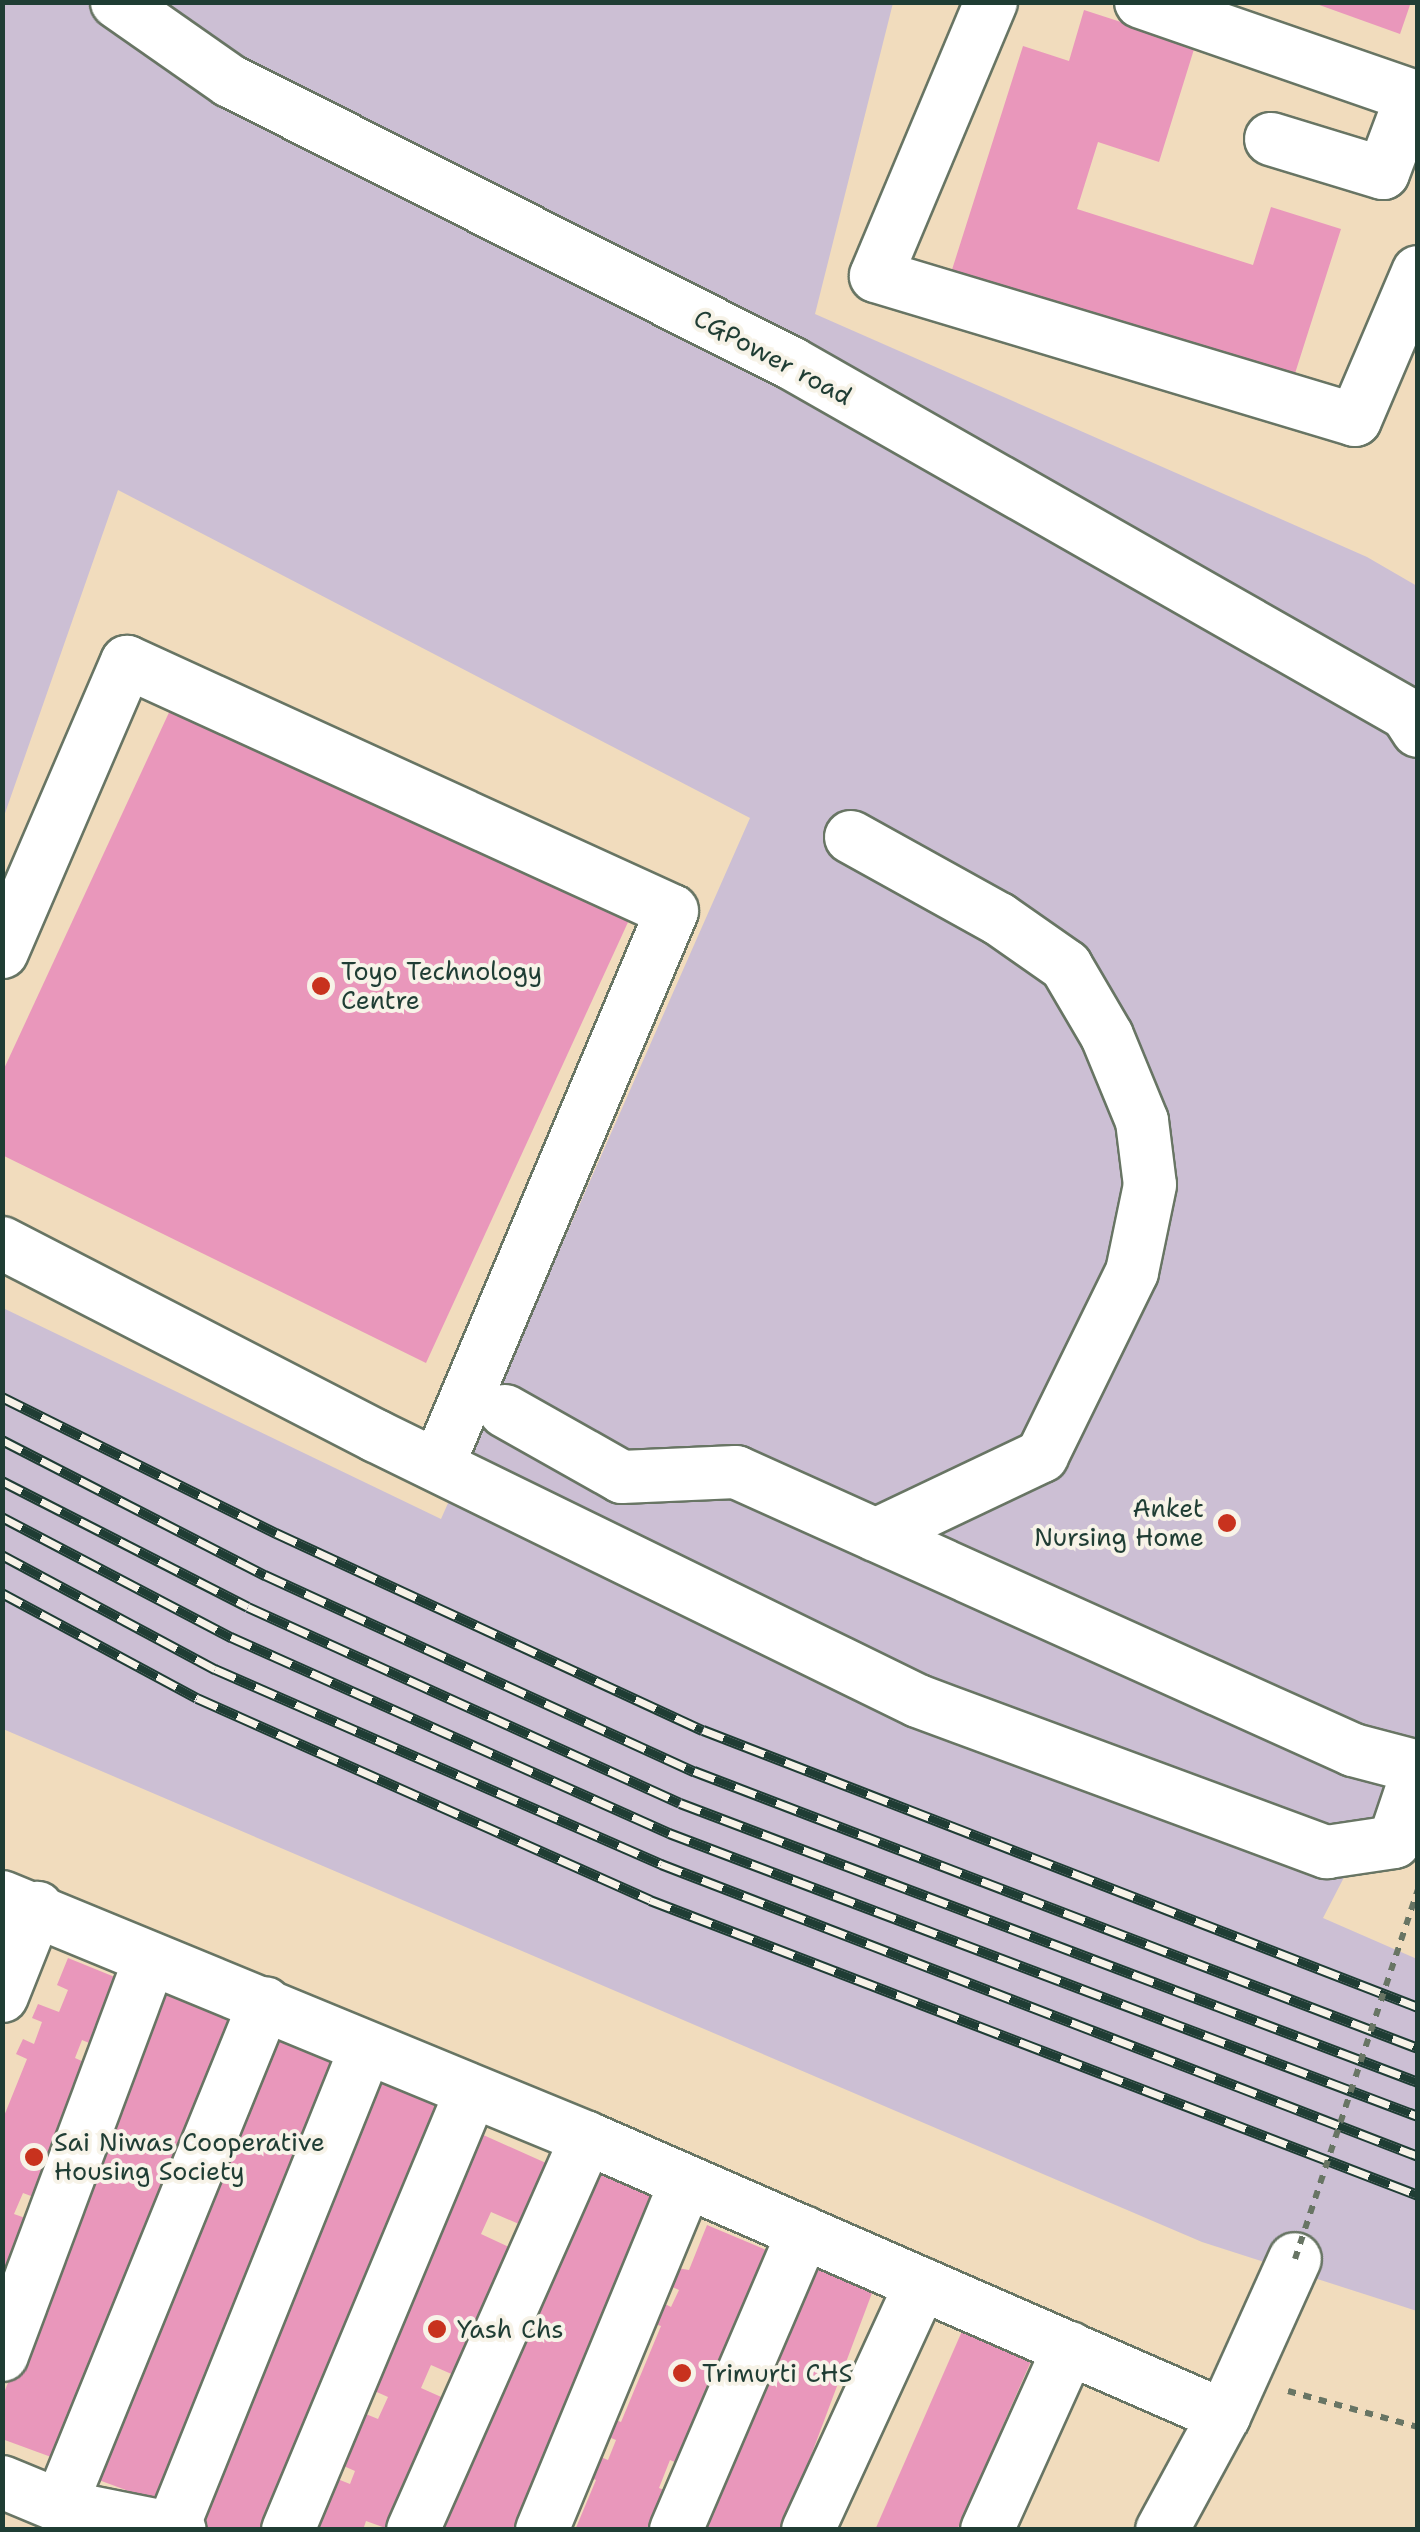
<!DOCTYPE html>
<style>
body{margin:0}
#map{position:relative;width:1420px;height:2532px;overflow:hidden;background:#f1dcbd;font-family:"Shantell Sans",sans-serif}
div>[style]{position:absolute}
.industrial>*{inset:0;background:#ccbfd4}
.building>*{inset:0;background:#e997bb}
.path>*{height:6px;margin-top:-3px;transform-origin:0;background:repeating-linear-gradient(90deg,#687564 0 8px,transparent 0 16px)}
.roads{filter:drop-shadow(2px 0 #687564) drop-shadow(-2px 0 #687564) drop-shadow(0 2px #687564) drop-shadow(0 -2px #687564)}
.minor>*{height:52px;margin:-26px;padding:0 26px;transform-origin:26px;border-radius:26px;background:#fff}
.rail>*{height:11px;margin-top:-5.5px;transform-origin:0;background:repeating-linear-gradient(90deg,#f7f3e8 0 22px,#1f3d34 0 44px);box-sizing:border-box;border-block:2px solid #1f3d34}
.path-bridge>*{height:6px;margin-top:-3px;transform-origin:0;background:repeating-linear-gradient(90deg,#687564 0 8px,transparent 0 16px)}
.dots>*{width:28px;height:28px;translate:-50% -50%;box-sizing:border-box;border:5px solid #f7f3e8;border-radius:50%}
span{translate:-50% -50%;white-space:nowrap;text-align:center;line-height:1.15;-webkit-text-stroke:8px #f7f3e8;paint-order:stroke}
.street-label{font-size:25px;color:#1f3d34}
.poi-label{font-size:25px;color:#1f3d34}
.left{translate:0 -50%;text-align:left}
.right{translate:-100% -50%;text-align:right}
.frame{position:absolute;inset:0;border:5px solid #1f3d34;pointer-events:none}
</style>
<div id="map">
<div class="industrial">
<i style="clip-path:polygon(3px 3px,893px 3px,815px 314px,1367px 557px,1417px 586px,1417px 1736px,1323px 1918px,1417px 1959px,1417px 2311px,1202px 2242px,3px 1729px,3px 1308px,441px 1519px,750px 818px,118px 490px,3px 819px)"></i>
</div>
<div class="building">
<i style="clip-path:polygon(1311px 2px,1411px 2px,1400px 34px)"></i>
<i style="clip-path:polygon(1084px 10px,1195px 46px,1159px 162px,1098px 142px,1077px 209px,1253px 265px,1271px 207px,1341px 229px,1291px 386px,950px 276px,1023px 46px,1069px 61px)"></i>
<i style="clip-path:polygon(172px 706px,629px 920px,426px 1363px,2px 1155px,2px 1073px)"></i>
<i style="clip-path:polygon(68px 1958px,132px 1984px,106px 2050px,82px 2040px,75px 2058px,100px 2069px,47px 2202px,23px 2193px,14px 2214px,39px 2223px,2px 2316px,2px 2121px,27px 2059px,16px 2054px,23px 2039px,34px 2044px,42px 2022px,32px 2018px,38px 2004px,59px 2012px,68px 1990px,57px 1985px)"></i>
<i style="clip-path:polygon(162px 1984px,239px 2013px,62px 2461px,2px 2439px,2px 2398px)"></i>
<i style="clip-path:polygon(267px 2024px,342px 2053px,172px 2507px,96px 2479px)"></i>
<i style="clip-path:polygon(377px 2073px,457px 2107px,277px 2530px,183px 2530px)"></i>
<i style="clip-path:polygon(470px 2129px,546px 2163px,519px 2224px,491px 2212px,481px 2234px,511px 2248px,456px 2376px,431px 2365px,421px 2388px,448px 2400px,391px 2530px,366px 2521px,363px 2530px,297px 2530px,335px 2478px,350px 2484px,355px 2471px,339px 2464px,361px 2412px,378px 2419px,388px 2397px,361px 2385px)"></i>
<i style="clip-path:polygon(595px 2159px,670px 2193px,521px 2530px,431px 2530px)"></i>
<i style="clip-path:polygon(707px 2225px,771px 2252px,684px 2466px,670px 2460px,659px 2488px,672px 2493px,657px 2530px,575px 2530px,596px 2480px,589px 2477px,598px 2456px,608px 2460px,616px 2440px,606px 2436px,613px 2419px,621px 2422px,661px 2326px,655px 2324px,663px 2303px,671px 2307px,679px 2290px,670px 2286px,677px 2268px,689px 2270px)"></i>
<i style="clip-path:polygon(807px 2250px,878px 2277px,783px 2530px,702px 2530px)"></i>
<i style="clip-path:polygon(966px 2322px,1035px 2352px,957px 2530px,875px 2530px)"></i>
</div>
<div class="path">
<i style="left:1288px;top:2391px;width:135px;rotate:15.5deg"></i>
</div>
<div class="roads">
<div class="minor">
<i style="left:117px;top:2px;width:138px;rotate:35deg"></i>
<i style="left:230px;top:81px;width:628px;rotate:26.69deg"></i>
<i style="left:791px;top:363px;width:709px;rotate:29.67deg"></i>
<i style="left:1407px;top:714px;width:20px;rotate:57deg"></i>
<i style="left:991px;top:2px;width:297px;rotate:112.8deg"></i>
<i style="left:876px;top:276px;width:500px;rotate:16.73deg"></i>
<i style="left:1355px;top:420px;width:161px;rotate:-66.9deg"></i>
<i style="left:1141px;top:2px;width:293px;rotate:19.1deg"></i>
<i style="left:1271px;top:139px;width:117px;rotate:16.9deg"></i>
<i style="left:1383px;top:173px;width:82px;rotate:-69.4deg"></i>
<i style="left:851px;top:837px;width:169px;rotate:29deg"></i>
<i style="left:999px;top:919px;width:82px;rotate:35deg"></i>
<i style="left:1066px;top:966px;width:81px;rotate:59.6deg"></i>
<i style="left:1107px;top:1036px;width:92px;rotate:67.6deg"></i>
<i style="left:1142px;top:1121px;width:64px;rotate:82.9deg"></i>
<i style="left:1150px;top:1185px;width:89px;rotate:101.7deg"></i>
<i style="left:1132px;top:1272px;width:205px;rotate:116.1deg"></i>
<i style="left:1042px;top:1456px;width:184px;rotate:154.6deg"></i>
<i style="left:2px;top:952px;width:316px;rotate:-66.7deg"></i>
<i style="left:127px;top:662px;width:599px;rotate:24.55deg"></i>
<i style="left:672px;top:911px;width:601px;rotate:112.9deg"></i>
<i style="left:2px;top:1243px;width:421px;rotate:27.3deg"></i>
<i style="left:376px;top:1436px;width:603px;rotate:26.06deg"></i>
<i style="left:918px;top:1701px;width:436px;rotate:20.3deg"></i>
<i style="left:1327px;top:1852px;width:68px;rotate:-8.5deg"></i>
<i style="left:1394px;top:1842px;width:75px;rotate:-71.3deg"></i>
<i style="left:505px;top:1411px;width:134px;rotate:29.4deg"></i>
<i style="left:622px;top:1477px;width:114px;rotate:-2.5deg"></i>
<i style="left:736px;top:1472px;width:677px;rotate:24.25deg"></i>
<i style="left:1353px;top:1750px;width:67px;rotate:14.7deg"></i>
<i style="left:2px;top:1897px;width:633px;rotate:22.39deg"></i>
<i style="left:587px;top:2138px;width:695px;rotate:23.58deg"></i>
<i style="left:2px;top:1996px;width:95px;rotate:-68.3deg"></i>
<i style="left:2px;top:2355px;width:420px;rotate:-69.5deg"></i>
<i style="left:2px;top:2482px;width:63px;rotate:22.5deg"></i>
<i style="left:60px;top:2506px;width:122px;rotate:11.3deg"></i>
<i style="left:60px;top:2506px;width:543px;rotate:-67.83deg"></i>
<i style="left:174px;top:2524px;width:513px;rotate:-68.03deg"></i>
<i style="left:288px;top:2530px;width:475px;rotate:-67.3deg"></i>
<i style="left:413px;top:2530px;width:429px;rotate:-66.1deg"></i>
<i style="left:542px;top:2530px;width:377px;rotate:-67.5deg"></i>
<i style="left:676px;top:2530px;width:324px;rotate:-66.8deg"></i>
<i style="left:808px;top:2530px;width:271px;rotate:-65.3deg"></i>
<i style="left:987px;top:2530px;width:200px;rotate:-65.7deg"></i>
<i style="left:1162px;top:2530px;width:130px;rotate:-61.5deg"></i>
<i style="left:1224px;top:2416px;width:172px;rotate:-65.7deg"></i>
</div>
</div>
<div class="rail">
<i style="left:2px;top:1397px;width:306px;rotate:26.4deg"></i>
<i style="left:276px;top:1533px;width:470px;rotate:24.8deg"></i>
<i style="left:703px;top:1730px;width:767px;rotate:21.18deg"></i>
<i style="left:2px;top:1440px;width:296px;rotate:27.2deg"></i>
<i style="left:265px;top:1575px;width:472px;rotate:24.6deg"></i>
<i style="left:694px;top:1771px;width:775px;rotate:20.94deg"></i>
<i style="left:2px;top:1481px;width:276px;rotate:27.1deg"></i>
<i style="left:248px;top:1607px;width:474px;rotate:24.4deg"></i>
<i style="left:680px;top:1803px;width:789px;rotate:20.71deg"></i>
<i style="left:2px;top:1517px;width:259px;rotate:27.7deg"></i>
<i style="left:231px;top:1637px;width:480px;rotate:24.1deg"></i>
<i style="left:669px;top:1833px;width:801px;rotate:20.7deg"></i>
<i style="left:2px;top:1555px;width:242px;rotate:28.2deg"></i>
<i style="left:215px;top:1669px;width:487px;rotate:23.6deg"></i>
<i style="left:661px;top:1864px;width:811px;rotate:21.09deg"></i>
<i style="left:2px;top:1593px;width:221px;rotate:28.3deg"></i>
<i style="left:197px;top:1698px;width:496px;rotate:24deg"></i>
<i style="left:650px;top:1900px;width:823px;rotate:21.01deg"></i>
</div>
<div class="path-bridge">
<i style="left:1295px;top:2259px;width:390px;rotate:-71.6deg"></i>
</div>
<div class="dots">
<i style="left:321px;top:986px;background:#c8321e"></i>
<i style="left:1227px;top:1523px;background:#c8321e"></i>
<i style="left:34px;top:2157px;background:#c8321e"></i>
<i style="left:437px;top:2329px;background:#c8321e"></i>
<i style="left:682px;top:2373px;background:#c8321e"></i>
</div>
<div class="street-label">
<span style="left:773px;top:357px;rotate:28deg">CGPower road</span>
</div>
<div class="poi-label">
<span class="left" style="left:341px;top:986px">Toyo Technology<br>Centre</span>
<span class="right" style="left:1204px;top:1523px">Anket<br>Nursing Home</span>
<span class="left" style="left:54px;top:2157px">Sai Niwas Cooperative<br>Housing Society</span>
<span class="left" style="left:457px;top:2329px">Yash Chs</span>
<span class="left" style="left:702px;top:2373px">Trimurti CHS</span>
</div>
<div class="frame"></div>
</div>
